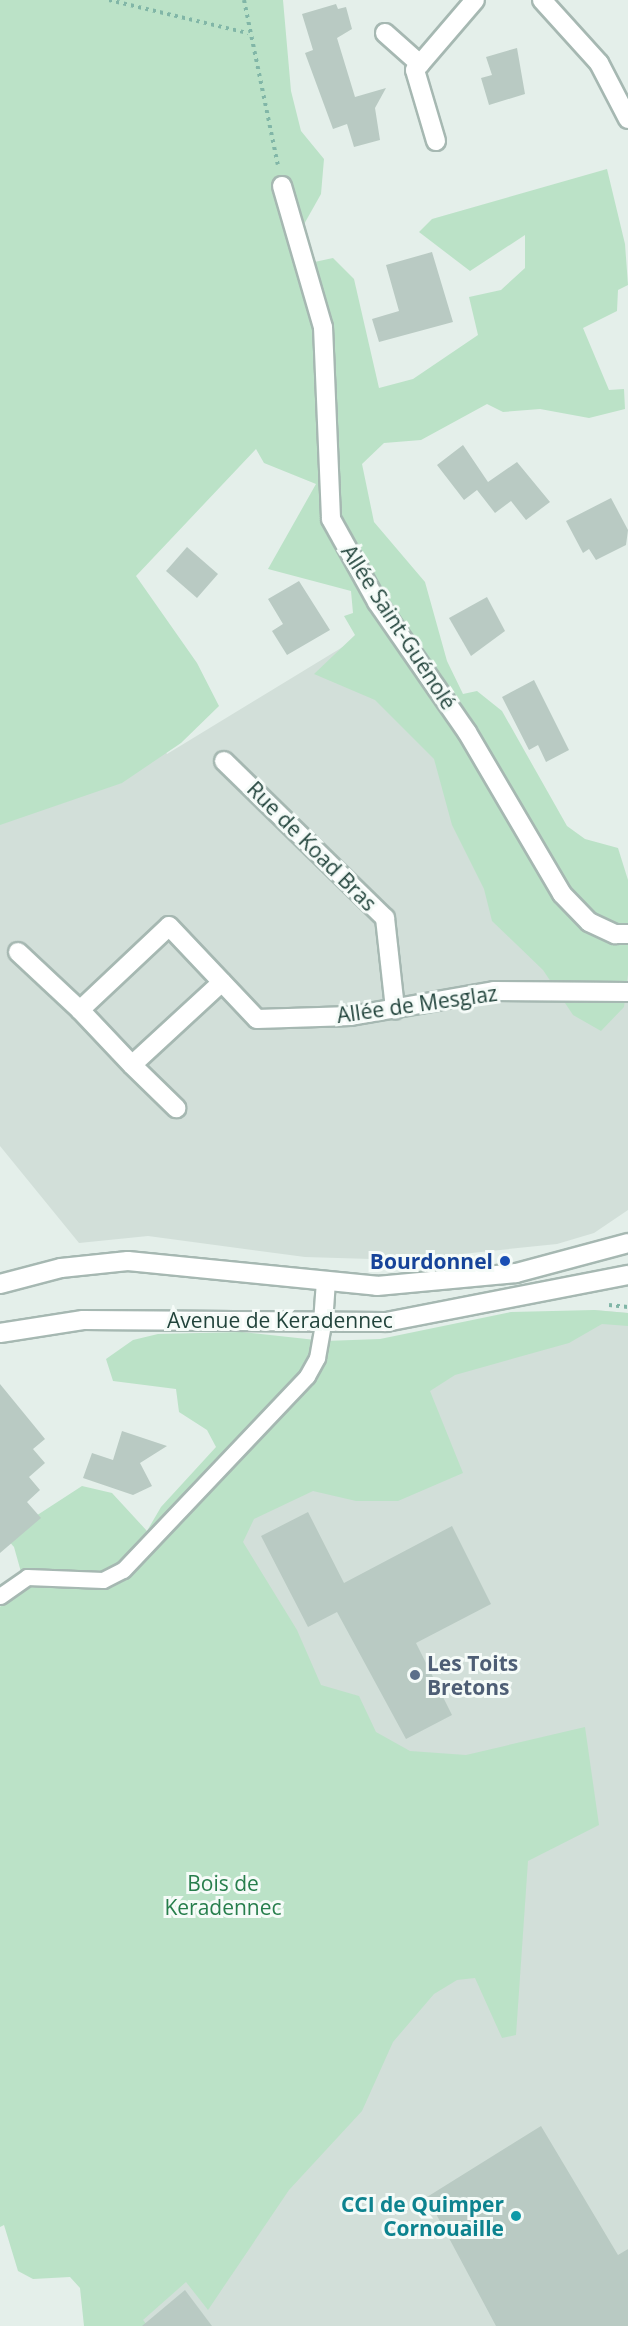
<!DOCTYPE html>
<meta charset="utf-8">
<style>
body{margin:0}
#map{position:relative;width:628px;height:2326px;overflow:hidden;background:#e4efea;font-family:"Open Sans",sans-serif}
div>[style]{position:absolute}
.built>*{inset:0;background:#d2dfd9}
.green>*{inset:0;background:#bbe2c7}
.building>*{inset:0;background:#b9cac3}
.path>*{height:4px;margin-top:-2px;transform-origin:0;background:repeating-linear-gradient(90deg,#81b6a7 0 3px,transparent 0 7.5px)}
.roads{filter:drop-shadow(2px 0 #a6b8b2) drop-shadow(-2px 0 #a6b8b2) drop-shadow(0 2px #a6b8b2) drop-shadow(0 -2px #a6b8b2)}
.service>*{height:15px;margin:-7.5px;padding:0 7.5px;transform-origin:7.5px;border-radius:7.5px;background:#fff}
.minor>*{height:18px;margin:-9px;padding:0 9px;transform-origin:9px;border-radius:9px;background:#fff}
.tertiary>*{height:18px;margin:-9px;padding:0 9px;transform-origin:9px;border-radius:9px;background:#fff}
.dots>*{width:16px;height:16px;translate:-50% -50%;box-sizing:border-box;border:3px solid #f5fbf8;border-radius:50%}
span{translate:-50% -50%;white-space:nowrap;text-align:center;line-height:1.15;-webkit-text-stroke:6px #f5fbf8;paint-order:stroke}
.street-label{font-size:21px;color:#21433b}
.transit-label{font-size:21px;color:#164399;font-weight:700}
.right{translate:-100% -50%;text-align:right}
.service-label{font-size:21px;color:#4e5e75;font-weight:700}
.left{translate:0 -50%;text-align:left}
.park-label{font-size:21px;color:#277e4c}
.culture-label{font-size:21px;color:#0d838f;font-weight:700}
</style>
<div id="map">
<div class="built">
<i style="clip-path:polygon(364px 634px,628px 962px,628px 1210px,594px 1233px,557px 1244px,404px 1260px,305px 1257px,148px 1236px,79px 1243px,0 1146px,0 795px,141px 710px,167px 754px)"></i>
<i style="clip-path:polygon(594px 1310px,628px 1313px,628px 2326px,123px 2326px,167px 1603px,341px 1373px)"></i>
</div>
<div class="green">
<i style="clip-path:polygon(0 0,283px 0,291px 91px,301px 131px,324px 159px,321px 194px,303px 226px,287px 237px,296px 266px,333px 258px,354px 279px,379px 388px,413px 379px,478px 335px,469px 297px,501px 290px,525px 268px,525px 235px,470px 271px,419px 232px,432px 219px,607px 169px,625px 244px,628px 285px,618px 290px,617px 311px,583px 328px,609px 390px,624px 389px,625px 409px,589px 418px,540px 409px,503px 412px,487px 404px,421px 440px,384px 443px,362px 464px,374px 522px,425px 582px,447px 661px,463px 694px,477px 691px,502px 711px,567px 826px,585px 839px,618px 848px,628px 880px,628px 974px,624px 1007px,601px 1031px,573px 1015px,543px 970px,492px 921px,484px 889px,452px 825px,434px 759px,375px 700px,314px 674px,355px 635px,344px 616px,353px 613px,351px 591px,268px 569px,316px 484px,264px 463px,256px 449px,136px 576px,197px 663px,219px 706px,181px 743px,122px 783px,0 825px)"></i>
<i style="clip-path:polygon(594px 1310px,628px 1313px,628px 1326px,602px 1324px,569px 1343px,455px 1375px,430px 1391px,463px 1473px,398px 1501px,356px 1501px,313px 1491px,254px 1519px,243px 1542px,297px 1630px,321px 1685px,359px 1696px,376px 1732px,410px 1751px,466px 1755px,585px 1727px,599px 1825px,528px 1861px,516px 2035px,502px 2038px,475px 1978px,457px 1980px,434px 1994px,393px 2042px,362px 2111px,289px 2190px,208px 2310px,186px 2282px,143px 2320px,148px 2326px,84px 2326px,80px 2288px,70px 2277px,33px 2279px,18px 2271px,4px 2225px,0 2227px,0 1607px,21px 1572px,14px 1547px,0 1531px,0 1500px,22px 1525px,82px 1486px,112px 1493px,147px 1531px,161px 1507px,216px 1447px,207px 1430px,179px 1412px,176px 1389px,113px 1381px,106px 1359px,133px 1340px,158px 1334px,242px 1332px,325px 1341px,380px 1339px,511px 1312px)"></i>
</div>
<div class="building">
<i style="clip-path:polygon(336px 4px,338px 9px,346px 7px,352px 29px,337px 38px,355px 97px,386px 88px,375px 108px,380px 140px,354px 147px,347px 124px,333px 129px,305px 53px,313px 50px,302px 14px)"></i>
<i style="clip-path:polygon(517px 48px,525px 94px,489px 105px,481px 78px,492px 75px,486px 57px)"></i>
<i style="clip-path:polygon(432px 252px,453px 322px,379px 342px,372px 319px,399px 311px,386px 265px)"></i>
<i style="clip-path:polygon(463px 445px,488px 482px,517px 462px,550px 502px,526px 520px,511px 501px,495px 513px,477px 490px,464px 500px,437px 465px)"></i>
<i style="clip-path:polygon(611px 498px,628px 530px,626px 545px,596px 560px,589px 549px,583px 553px,566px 521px)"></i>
<i style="clip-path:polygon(187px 547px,218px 574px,197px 598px,166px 571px)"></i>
<i style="clip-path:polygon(299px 581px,330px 630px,287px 655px,272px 631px,283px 624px,268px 599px)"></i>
<i style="clip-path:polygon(487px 597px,505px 631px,471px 656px,449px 618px)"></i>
<i style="clip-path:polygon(534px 680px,569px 750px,546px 762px,538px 745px,529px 750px,502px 697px)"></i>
<i style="clip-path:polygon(0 1384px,45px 1439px,33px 1449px,45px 1463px,29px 1477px,40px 1490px,27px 1502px,41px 1518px,0 1553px)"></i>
<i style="clip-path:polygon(122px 1431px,167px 1446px,140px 1463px,152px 1486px,133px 1495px,83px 1478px,92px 1453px,113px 1460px)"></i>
<i style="clip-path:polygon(308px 1512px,344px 1583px,452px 1526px,491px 1604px,416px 1643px,452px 1715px,406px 1739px,337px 1612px,308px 1627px,261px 1536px)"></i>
<i style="clip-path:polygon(541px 2126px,618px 2255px,628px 2249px,628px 2326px,496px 2326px,427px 2197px)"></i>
<i style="clip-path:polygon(185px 2290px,212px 2326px,142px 2326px)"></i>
</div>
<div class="path">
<i style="left:109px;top:0;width:143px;rotate:13.4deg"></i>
<i style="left:244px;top:0;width:168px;rotate:78.4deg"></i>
<i style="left:609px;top:1305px;width:19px;rotate:6deg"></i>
</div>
<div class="roads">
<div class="service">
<i style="left:0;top:1596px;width:33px;rotate:-35deg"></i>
<i style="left:27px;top:1577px;width:76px;rotate:2.3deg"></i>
<i style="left:103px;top:1580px;width:22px;rotate:-27deg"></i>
<i style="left:123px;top:1570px;width:267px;rotate:-46.5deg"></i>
<i style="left:307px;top:1376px;width:21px;rotate:-61deg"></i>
<i style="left:317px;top:1358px;width:36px;rotate:-80deg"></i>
</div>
<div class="minor">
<i style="left:542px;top:0;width:85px;rotate:47.9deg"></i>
<i style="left:599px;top:63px;width:63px;rotate:62.6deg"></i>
<i style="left:385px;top:33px;width:47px;rotate:41.5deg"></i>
<i style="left:436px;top:141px;width:74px;rotate:-106.5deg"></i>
<i style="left:415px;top:70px;width:92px;rotate:-49.4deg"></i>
<i style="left:282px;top:186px;width:147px;rotate:73.8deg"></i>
<i style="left:323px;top:327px;width:192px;rotate:87.6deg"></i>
<i style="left:331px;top:519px;width:95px;rotate:61deg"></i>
<i style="left:377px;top:602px;width:158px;rotate:55.3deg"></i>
<i style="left:467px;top:732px;width:188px;rotate:59.6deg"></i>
<i style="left:562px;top:894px;width:39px;rotate:46deg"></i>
<i style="left:589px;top:922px;width:29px;rotate:25deg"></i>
<i style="left:615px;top:934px;width:13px"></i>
<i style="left:224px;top:761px;width:225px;rotate:44.3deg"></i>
<i style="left:385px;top:918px;width:92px;rotate:83.7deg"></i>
<i style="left:18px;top:952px;width:85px;rotate:43.1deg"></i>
<i style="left:222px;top:982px;width:122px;rotate:137.3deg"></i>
<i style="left:132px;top:1065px;width:76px;rotate:-133.4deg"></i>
<i style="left:80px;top:1010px;width:122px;rotate:-43.3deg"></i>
<i style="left:169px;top:926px;width:128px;rotate:46.6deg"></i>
<i style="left:257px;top:1019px;width:94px;rotate:-1.8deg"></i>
<i style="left:351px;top:1016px;width:145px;rotate:-9.9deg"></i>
<i style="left:494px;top:991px;width:134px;rotate:0.4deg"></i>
<i style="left:132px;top:1065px;width:62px;rotate:44.3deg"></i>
<i style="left:323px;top:1323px;width:42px;rotate:-85.9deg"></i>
</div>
<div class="tertiary">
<i style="left:0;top:1284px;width:63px;rotate:-14.7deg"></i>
<i style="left:61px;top:1268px;width:67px;rotate:-6deg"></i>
<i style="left:128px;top:1261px;width:250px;rotate:5.7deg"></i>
<i style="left:377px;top:1286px;width:140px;rotate:-5.3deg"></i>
<i style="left:516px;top:1273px;width:116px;rotate:-15deg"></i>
<i style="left:0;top:1333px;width:84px;rotate:-8.9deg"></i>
<i style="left:83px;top:1320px;width:303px;rotate:0.4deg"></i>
<i style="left:386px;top:1322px;width:247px;rotate:-11deg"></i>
</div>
</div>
<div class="dots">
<i style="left:505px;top:1261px;background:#1a4fb4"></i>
<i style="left:415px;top:1675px;background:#5c6f8a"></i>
<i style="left:516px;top:2216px;background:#0f9aa8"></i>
</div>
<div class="street-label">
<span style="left:399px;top:627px;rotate:57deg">Allée Saint-Guénolé</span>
<span style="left:312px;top:846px;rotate:45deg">Rue de Koad Bras</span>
<span style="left:417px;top:1004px;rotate:-8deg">Allée de Mesglaz</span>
<span style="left:280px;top:1320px">Avenue de Keradennec</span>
</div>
<div class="transit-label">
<span class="right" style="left:493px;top:1261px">Bourdonnel</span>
</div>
<div class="service-label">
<span class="left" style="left:427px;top:1675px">Les Toits<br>Bretons</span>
</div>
<div class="park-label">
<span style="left:223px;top:1895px">Bois de<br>Keradennec</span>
</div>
<div class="culture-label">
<span class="right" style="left:504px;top:2216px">CCI de Quimper<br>Cornouaille</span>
</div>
</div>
